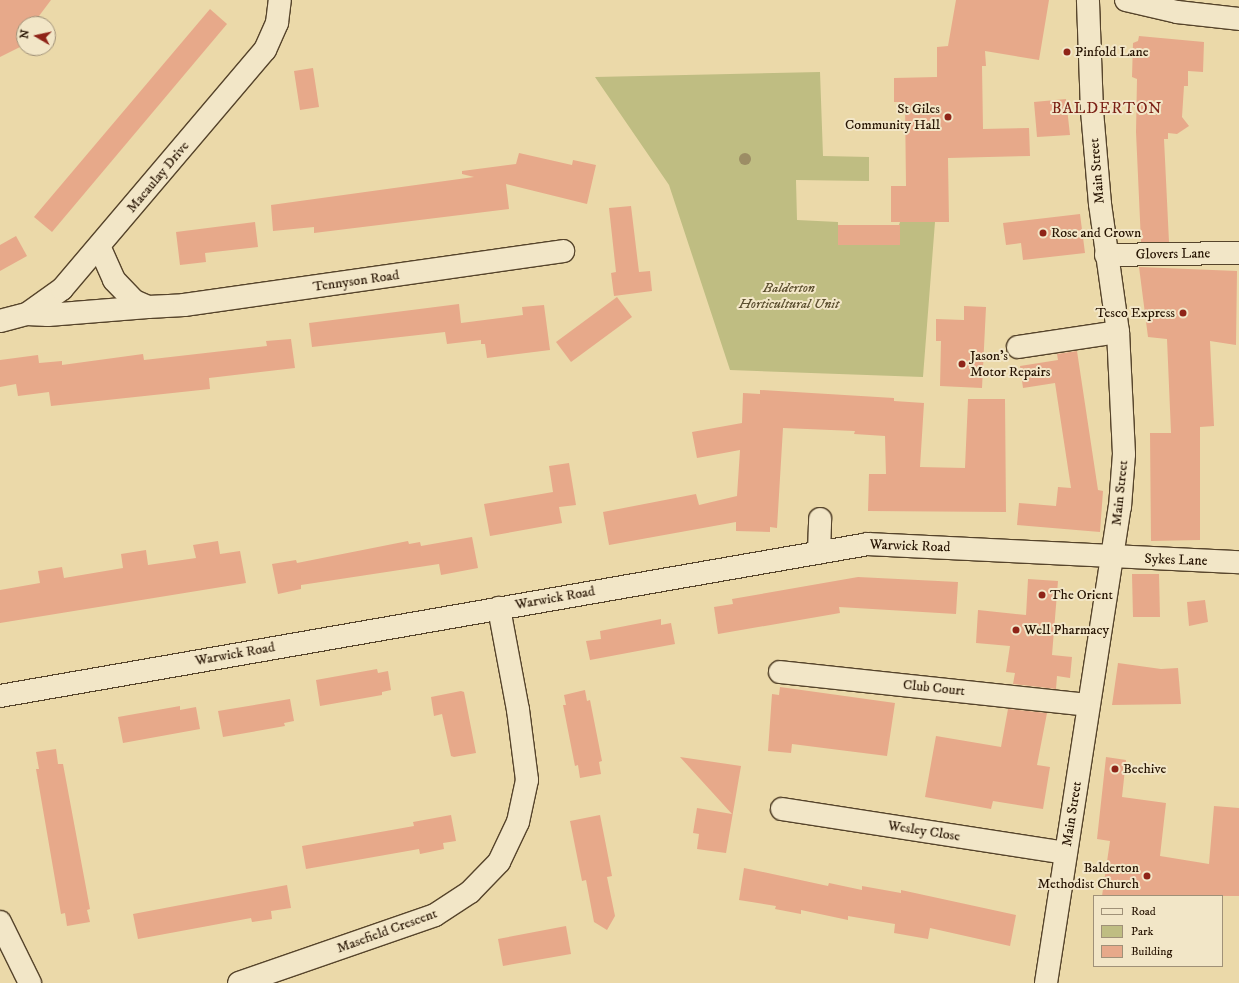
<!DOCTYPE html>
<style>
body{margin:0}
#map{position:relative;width:1239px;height:983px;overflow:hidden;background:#ebd9a9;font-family:"IM FELL DW Pica",serif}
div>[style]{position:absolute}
.green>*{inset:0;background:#bfbd82}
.building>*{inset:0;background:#e7a98a}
.roads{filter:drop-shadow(1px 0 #56442b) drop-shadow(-1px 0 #56442b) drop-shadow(0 1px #56442b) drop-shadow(0 -1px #56442b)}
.minor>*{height:22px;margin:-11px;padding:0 11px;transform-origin:11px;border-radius:11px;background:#f2e6c7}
.trees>*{width:12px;height:12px;margin:-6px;border-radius:50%;background:#9c8d65}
.dots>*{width:11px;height:11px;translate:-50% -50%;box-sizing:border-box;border:2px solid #f2e6c7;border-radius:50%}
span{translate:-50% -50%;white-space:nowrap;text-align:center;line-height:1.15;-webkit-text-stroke:4px #f2e6c7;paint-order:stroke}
.poi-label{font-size:14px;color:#251201}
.left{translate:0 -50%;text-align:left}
.right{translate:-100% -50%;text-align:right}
.street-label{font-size:14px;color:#251201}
.park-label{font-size:14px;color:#5b4e2e;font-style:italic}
.quarter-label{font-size:16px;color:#7a1f14;letter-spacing:1px}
.legend{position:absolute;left:1093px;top:895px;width:130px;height:72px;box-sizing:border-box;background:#f2e6c7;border:1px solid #a09178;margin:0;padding:5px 7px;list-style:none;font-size:12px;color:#251201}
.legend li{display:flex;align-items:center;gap:8px;height:20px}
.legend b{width:20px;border:1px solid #a09178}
.north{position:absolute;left:16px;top:16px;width:40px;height:40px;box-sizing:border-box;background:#f2e6c7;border:1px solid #a09178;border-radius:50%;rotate:279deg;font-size:11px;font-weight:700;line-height:16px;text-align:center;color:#251201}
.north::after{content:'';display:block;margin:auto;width:14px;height:18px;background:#8f2418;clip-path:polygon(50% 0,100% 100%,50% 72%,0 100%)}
</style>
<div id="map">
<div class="green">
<i style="clip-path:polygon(820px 72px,823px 156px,869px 157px,869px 181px,796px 180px,797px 220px,838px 222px,838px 225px,899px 225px,900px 222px,935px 222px,923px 377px,730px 370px,669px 185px,595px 77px)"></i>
</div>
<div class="building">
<i style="clip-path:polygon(0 0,51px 0,33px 24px,24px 24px,24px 45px,0 57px)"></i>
<i style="clip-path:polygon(956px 0,1049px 0,1039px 60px,985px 51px,986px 66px,982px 66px,983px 129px,1029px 128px,1030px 156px,948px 158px,949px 222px,891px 222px,891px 186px,906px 186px,905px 102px,894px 102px,894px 78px,937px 77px,937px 47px,948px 46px)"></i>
<i style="clip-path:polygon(210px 9px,227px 24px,52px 232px,34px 217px)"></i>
<i style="clip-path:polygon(1139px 36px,1204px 42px,1203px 72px,1188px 71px,1188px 86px,1184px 86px,1182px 117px,1189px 126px,1177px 134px,1168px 133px,1168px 139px,1164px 139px,1169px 242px,1141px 242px,1136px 132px,1137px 79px,1132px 77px,1133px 43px,1138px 41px)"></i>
<i style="clip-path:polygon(313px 68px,319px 107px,300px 110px,294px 71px)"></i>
<i style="clip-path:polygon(1066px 99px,1070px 135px,1037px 137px,1034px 102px)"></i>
<i style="clip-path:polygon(519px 153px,572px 165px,573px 160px,596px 165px,587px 204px,506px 184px,509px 209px,314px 233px,314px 227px,273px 231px,271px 205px,474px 177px,462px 174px,462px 171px,516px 164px)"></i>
<i style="clip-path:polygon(631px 206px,639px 272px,650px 271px,652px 291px,614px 296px,611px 273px,616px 272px,609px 208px)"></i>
<i style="clip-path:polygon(1080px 214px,1085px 253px,1023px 260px,1021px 243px,1006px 245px,1003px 223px)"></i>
<i style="clip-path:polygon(255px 222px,258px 247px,205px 253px,206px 262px,180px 265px,176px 232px)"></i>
<i style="clip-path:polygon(838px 225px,900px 225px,900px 245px,838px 245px)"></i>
<i style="clip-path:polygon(16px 236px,27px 256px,0 271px,0 245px)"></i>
<i style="clip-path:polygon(1139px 267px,1237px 271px,1236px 345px,1210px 341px,1214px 426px,1200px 427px,1200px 540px,1151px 541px,1150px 433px,1171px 433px,1167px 339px,1148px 337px)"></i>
<i style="clip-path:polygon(617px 297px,632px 317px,571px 362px,556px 342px)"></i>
<i style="clip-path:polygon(459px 304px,461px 323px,523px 315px,522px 307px,544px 305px,550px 350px,487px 358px,485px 344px,481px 344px,481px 340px,447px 344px,445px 332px,312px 347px,309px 323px)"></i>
<i style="clip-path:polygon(964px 306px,986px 307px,982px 388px,940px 386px,941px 341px,936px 341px,936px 319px,964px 320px)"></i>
<i style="clip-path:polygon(291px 339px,295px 368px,209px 378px,210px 389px,51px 406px,49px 392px,18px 396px,16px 384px,0 387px,0 360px,38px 355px,39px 363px,62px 361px,62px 365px,143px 354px,144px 360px,267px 346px,266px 341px)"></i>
<i style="clip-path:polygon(1077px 351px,1098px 490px,1103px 491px,1100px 532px,1017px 525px,1019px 503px,1056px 506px,1058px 487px,1071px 488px,1055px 383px,1023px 388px,1020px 366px,1058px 360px,1057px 354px)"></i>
<i style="clip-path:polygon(760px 390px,894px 398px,894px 401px,924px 403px,920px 467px,965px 468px,968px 399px,1005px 399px,1006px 512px,868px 511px,869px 474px,886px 474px,885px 436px,854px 434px,855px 431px,783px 428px,777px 528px,770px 527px,770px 532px,736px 531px,736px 522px,609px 545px,603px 512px,696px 494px,699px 505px,737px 496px,740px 450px,697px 458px,692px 432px,742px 423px,743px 393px,760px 394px)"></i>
<i style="clip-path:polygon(569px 463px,576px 505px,559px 507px,562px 523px,490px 536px,484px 504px,553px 492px,549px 466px)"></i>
<i style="clip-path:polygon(472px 537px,478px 568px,441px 575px,439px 564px,301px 585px,301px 589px,278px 594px,272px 564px,296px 560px,297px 563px,408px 541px,409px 544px,420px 542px,421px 546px)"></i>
<i style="clip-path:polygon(218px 541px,220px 554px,240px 551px,246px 583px,0 623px,0 590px,40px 583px,38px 571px,62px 567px,64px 578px,123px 568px,121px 554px,146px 550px,148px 565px,196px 558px,193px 545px)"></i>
<i style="clip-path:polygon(1132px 574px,1159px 574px,1160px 617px,1133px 617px)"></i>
<i style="clip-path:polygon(858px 577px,958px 582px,956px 614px,839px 607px,840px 613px,718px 634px,714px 607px,733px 604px,732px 599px)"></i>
<i style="clip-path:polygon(1028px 579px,1058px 581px,1052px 655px,1072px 657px,1070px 678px,1057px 676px,1056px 689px,1013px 684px,1015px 673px,1006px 672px,1010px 646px,976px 643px,978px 610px,1026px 615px)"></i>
<i style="clip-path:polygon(1205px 600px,1208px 622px,1189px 626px,1187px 602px)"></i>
<i style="clip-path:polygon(661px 619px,661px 625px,671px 623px,675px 644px,590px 660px,586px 641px,601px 639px,600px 631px)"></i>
<i style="clip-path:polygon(1118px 663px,1161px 669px,1178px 668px,1181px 704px,1112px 705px)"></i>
<i style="clip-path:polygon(377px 669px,378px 673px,388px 671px,391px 690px,382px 692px,382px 695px,320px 706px,316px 680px)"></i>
<i style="clip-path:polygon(780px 687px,895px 703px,887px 756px,792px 744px,791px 753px,768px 751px,772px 694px,779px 695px)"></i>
<i style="clip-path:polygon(585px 690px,587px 701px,590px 700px,602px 761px,599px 762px,601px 774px,580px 778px,578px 765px,575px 766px,563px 705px,566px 705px,564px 695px)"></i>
<i style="clip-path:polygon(461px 691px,464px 692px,476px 753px,454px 757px,451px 756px,442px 714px,434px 716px,431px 697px)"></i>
<i style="clip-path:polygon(290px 699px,294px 721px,284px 723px,285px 726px,223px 737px,218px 711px)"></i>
<i style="clip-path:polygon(180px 706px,180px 710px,196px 707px,200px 729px,123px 743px,118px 717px)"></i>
<i style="clip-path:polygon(1008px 709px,1047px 713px,1037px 765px,1050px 767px,1043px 809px,993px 801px,991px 809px,925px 797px,936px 736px,1001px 747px)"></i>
<i style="clip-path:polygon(56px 749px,58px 764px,63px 764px,90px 909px,87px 910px,90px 922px,67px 926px,65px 913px,61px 914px,36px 769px,39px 769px,36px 752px)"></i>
<i style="clip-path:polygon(680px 757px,741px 766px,726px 853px,697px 849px,699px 834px,693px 833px,697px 808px,732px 814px)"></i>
<i style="clip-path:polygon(1106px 757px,1126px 760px,1122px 797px,1166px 803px,1160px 856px,1209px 864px,1214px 806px,1239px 808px,1239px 896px,1102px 896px,1110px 841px,1097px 839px)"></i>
<i style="clip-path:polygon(451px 815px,456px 841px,443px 843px,444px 849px,420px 854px,419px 849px,306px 869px,302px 846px,414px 826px,413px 822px)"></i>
<i style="clip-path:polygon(600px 815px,612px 876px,607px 877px,615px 916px,607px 930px,594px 922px,586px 880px,582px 881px,570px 821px)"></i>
<i style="clip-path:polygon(744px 868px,828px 886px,829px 883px,862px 890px,862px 886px,901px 893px,901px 890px,1016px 915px,1010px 946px,930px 928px,928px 939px,894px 933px,895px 924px,848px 916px,848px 920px,801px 910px,801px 914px,775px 909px,776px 906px,739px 900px)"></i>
<i style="clip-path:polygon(287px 885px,291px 908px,271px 911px,272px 919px,252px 922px,251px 918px,138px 939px,133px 914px)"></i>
<i style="clip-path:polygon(566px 926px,571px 954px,503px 966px,498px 939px)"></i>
</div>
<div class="roads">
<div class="minor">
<i style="left:1126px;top:0;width:52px;rotate:13.2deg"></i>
<i style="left:1177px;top:12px;width:62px;rotate:6.4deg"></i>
<i style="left:99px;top:246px;width:37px;rotate:66deg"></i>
<i style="left:114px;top:280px;width:29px;rotate:46deg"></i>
<i style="left:134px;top:301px;width:15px;rotate:23deg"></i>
<i style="left:148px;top:307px;width:36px;rotate:-3deg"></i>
<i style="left:184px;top:305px;width:383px;rotate:-8.1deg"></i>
<i style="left:1106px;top:255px;width:133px;rotate:-0.9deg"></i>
<i style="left:27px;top:314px;width:21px;rotate:3deg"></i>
<i style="left:48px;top:315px;width:100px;rotate:-4.6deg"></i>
<i style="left:0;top:321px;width:28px;rotate:-15deg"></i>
<i style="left:27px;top:314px;width:43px;rotate:-35.5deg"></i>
<i style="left:62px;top:289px;width:314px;rotate:-49.7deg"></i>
<i style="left:265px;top:50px;width:30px;rotate:-66deg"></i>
<i style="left:277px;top:23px;width:23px;rotate:-83deg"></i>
<i style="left:1018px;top:347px;width:101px;rotate:-8.5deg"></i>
<i style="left:819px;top:552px;width:33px;rotate:-88deg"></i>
<i style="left:780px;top:672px;width:310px;rotate:6.1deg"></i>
<i style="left:0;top:696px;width:881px;rotate:-9.93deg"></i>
<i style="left:868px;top:544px;width:371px;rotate:2.8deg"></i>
<i style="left:782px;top:809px;width:287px;rotate:8.8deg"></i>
<i style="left:0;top:922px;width:68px;rotate:63.8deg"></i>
<i style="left:239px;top:983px;width:207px;rotate:-19.1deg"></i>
<i style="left:435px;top:915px;width:42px;rotate:-33.3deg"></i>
<i style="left:470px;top:892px;width:42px;rotate:-46deg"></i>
<i style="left:499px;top:862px;width:44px;rotate:-64.6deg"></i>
<i style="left:518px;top:822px;width:43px;rotate:-77.9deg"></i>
<i style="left:527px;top:780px;width:71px;rotate:-97.3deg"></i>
<i style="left:518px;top:710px;width:104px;rotate:-100.6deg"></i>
<i style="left:1046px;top:983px;width:482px;rotate:-81.2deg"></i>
<i style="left:1120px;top:507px;width:53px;rotate:-85.7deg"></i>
<i style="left:1124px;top:454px;width:122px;rotate:-92.8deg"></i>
<i style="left:1118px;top:332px;width:129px;rotate:-98deg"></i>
<i style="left:1100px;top:204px;width:93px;rotate:-94.9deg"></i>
<i style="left:1092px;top:111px;width:111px;rotate:-92.1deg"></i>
</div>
</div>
<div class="trees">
<i style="left:745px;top:159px"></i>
</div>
<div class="dots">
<i style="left:1067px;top:52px;background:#8f2418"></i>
<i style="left:948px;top:117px;background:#8f2418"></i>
<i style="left:1043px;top:233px;background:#8f2418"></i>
<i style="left:1183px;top:313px;background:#8f2418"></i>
<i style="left:962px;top:364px;background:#8f2418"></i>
<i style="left:1042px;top:595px;background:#8f2418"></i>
<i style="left:1016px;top:630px;background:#8f2418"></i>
<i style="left:1115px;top:769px;background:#8f2418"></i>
<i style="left:1147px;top:876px;background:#8f2418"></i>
</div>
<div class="poi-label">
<span class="left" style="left:1075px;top:52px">Pinfold Lane</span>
<span class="right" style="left:940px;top:117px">St Giles<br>Community Hall</span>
<span class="left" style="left:1051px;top:233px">Rose and Crown</span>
<span class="right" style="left:1175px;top:313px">Tesco Express</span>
<span class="left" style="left:970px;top:364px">Jason's<br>Motor Repairs</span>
<span class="left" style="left:1050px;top:595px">The Orient</span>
<span class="left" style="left:1024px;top:630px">Well Pharmacy</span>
<span class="left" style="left:1123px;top:769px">Beehive</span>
<span class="right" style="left:1139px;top:876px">Balderton<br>Methodist Church</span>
</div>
<div class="street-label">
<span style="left:1097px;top:171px;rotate:-95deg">Main Street</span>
<span style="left:158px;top:177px;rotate:-50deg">Macaulay Drive</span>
<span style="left:1173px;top:254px;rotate:-1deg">Glovers Lane</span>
<span style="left:356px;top:281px;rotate:-8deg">Tennyson Road</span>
<span style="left:1120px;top:493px;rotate:-84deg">Main Street</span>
<span style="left:910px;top:546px;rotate:2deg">Warwick Road</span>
<span style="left:1176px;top:560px;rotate:2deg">Sykes Lane</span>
<span style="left:555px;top:598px;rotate:-10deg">Warwick Road</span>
<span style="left:235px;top:654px;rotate:-10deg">Warwick Road</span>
<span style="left:934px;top:688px;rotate:6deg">Club Court</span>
<span style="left:1072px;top:814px;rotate:-81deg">Main Street</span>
<span style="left:924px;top:831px;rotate:9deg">Wesley Close</span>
<span style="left:387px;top:931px;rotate:-20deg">Masefield Crescent</span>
</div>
<div class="park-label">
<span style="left:789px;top:296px">Balderton<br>Horticultural Unit</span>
</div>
<div class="quarter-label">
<span style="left:1107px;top:108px">BALDERTON</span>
</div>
<ul class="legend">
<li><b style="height:5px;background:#f2e6c7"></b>Road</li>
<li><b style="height:11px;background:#bfbd82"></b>Park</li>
<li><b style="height:11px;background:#e7a98a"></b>Building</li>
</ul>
<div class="north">N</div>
</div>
